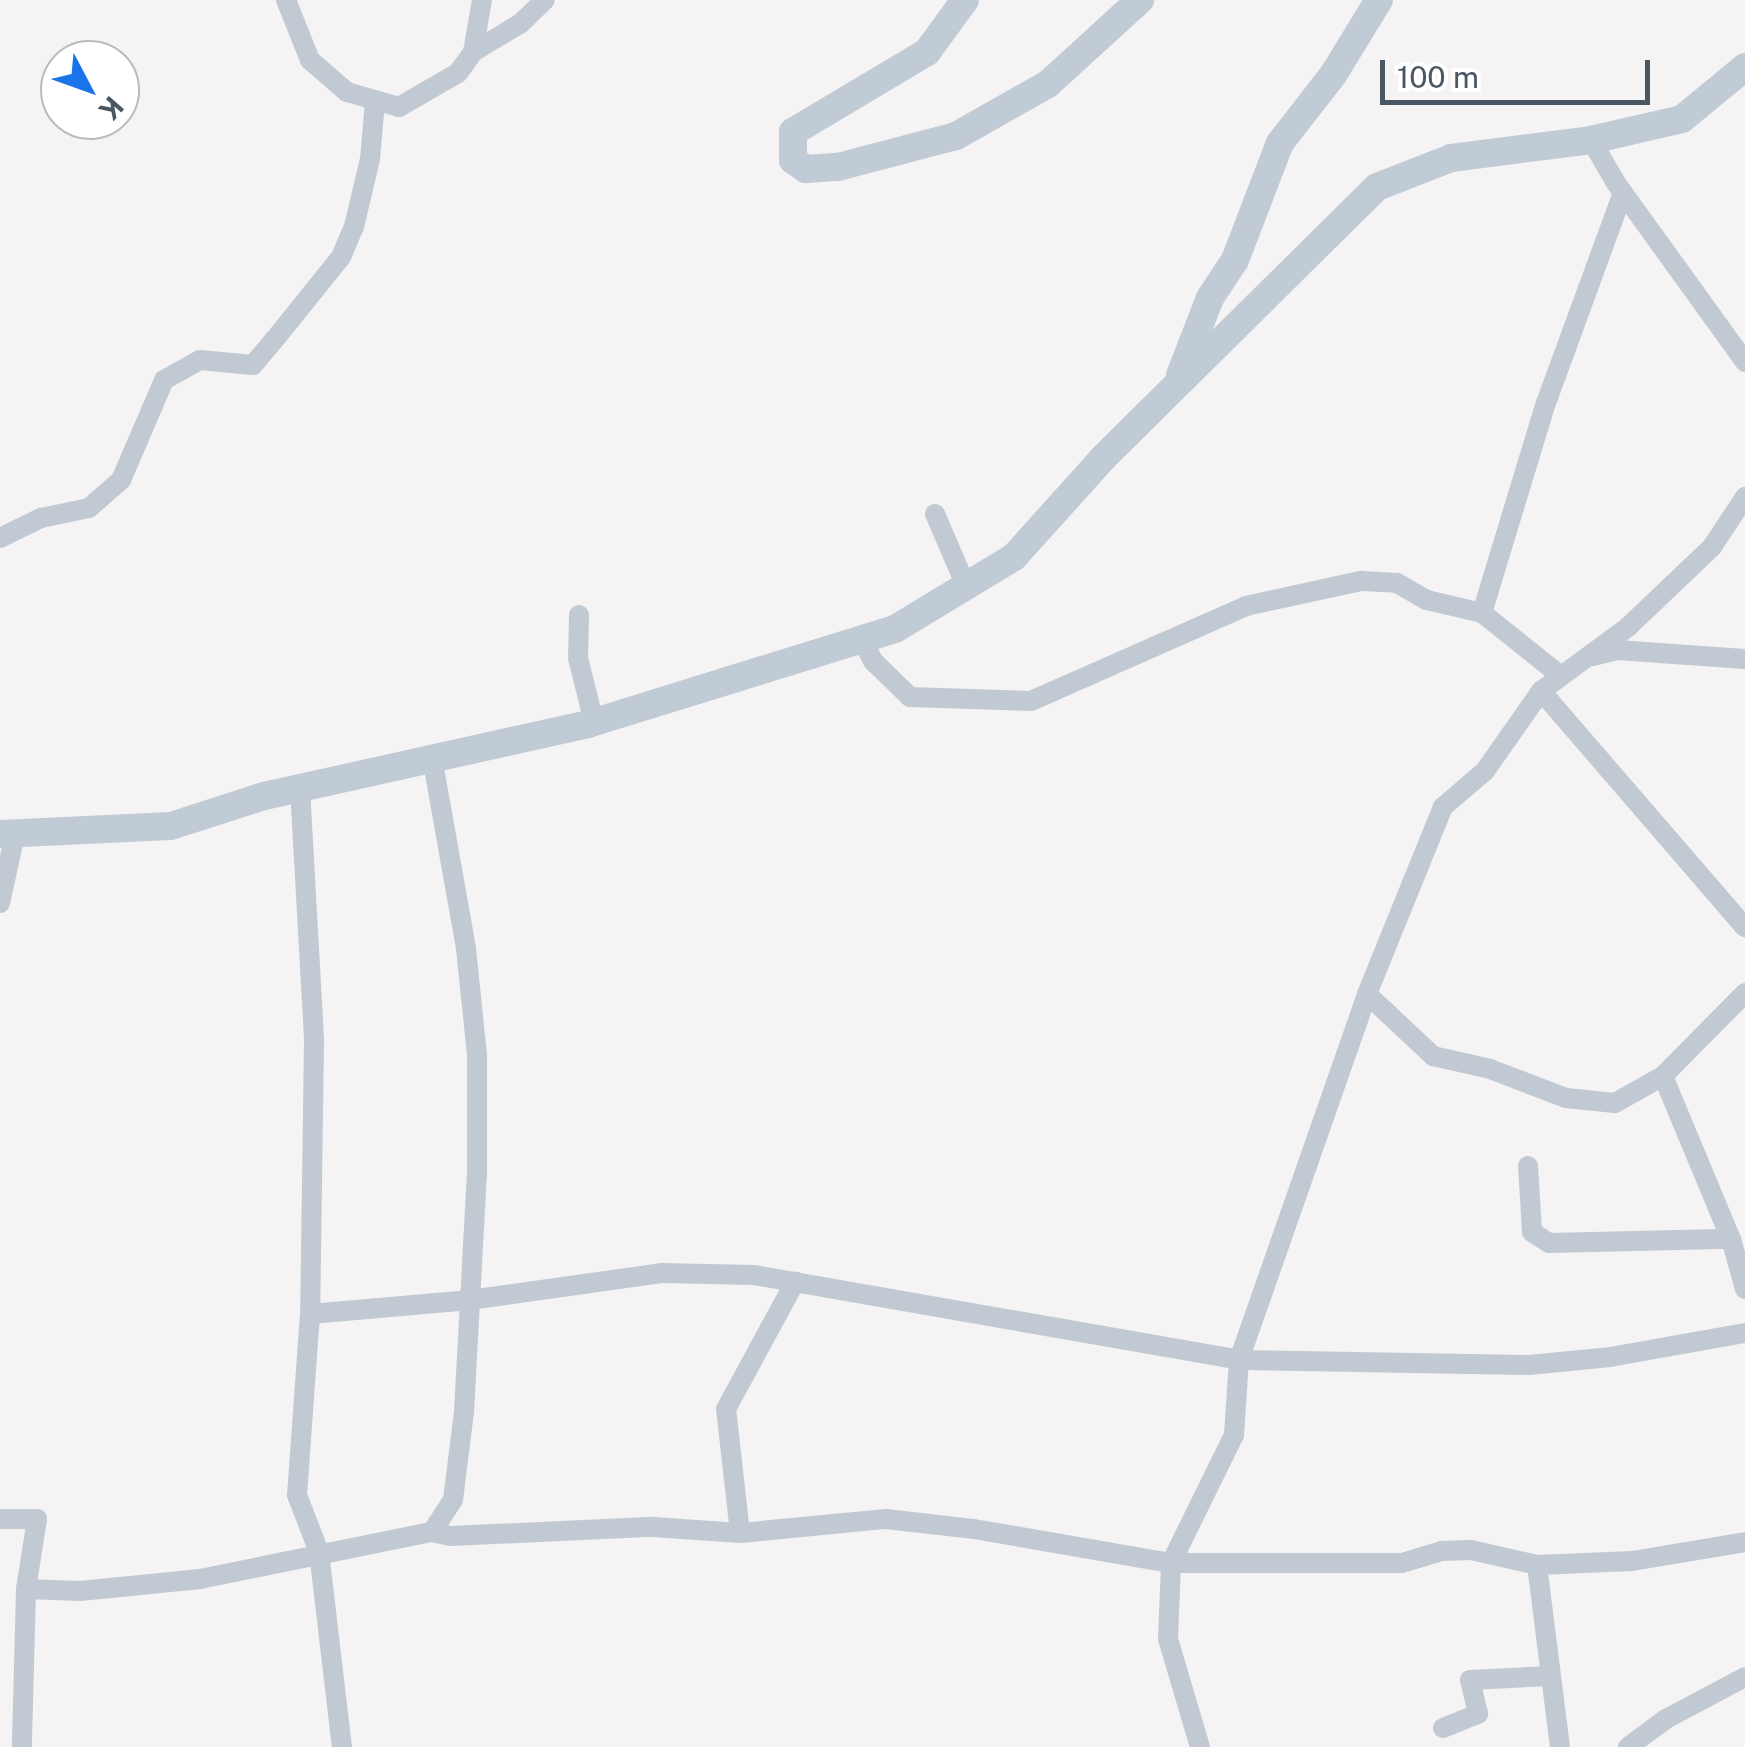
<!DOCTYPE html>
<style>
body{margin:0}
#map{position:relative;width:1745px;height:1747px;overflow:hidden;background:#f5f3f3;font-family:"Public Sans",sans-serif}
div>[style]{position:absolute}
.street>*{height:20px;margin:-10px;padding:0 10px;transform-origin:10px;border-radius:10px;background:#c1cad2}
.secondary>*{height:28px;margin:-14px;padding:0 14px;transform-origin:14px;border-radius:14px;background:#c1cbd6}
span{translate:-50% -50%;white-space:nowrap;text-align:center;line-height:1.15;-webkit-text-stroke:10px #fff;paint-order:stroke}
.north{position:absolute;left:40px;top:40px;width:100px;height:100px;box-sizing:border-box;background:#fff;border:2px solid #b7bbc0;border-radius:50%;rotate:131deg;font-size:28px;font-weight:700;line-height:40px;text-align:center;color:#4a5661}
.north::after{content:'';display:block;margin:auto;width:35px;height:45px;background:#1a73e8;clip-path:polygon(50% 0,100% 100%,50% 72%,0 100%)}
.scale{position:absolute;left:1380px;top:60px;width:270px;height:45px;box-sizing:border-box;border:5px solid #4a5661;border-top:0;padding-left:12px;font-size:30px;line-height:35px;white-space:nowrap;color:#4a5661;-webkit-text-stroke:8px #fff;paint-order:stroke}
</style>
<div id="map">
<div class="street">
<i style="left:286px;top:0;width:65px;rotate:68.2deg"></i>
<i style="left:310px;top:60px;width:49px;rotate:40.9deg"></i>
<i style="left:347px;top:92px;width:54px;rotate:16.1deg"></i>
<i style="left:399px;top:107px;width:68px;rotate:-30deg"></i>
<i style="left:458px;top:73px;width:26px;rotate:-54deg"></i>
<i style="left:473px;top:52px;width:53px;rotate:-80.2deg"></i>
<i style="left:473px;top:52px;width:56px;rotate:-31.1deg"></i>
<i style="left:521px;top:23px;width:33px;rotate:-44deg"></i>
<i style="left:1591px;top:140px;width:50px;rotate:59.8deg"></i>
<i style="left:1616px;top:183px;width:221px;rotate:54.2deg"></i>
<i style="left:935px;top:514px;width:78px;rotate:66.7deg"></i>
<i style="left:0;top:538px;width:46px;rotate:-26deg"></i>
<i style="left:41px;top:518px;width:49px;rotate:-11.8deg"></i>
<i style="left:89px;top:508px;width:43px;rotate:-41.2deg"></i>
<i style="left:121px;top:480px;width:109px;rotate:-66.7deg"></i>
<i style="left:164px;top:380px;width:41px;rotate:-29.1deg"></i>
<i style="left:200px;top:360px;width:53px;rotate:5.4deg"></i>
<i style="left:253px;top:365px;width:34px;rotate:-50deg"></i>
<i style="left:275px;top:339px;width:105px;rotate:-51.2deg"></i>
<i style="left:341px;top:257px;width:33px;rotate:-67deg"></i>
<i style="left:354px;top:227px;width:70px;rotate:-76.8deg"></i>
<i style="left:370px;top:159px;width:57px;rotate:-85deg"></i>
<i style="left:579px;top:615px;width:43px;rotate:91.3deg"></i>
<i style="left:578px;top:658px;width:66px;rotate:76deg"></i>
<i style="left:862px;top:640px;width:24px;rotate:62deg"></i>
<i style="left:873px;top:661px;width:52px;rotate:44.2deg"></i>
<i style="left:910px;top:697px;width:121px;rotate:1.9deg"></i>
<i style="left:1031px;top:701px;width:235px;rotate:-23.8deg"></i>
<i style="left:1246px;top:606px;width:118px;rotate:-12.3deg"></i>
<i style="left:1361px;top:581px;width:36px;rotate:3deg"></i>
<i style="left:1397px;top:583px;width:34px;rotate:30deg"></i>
<i style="left:1427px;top:600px;width:57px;rotate:13.3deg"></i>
<i style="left:1593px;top:656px;width:25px;rotate:-14deg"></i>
<i style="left:1617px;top:650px;width:128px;rotate:4deg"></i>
<i style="left:1561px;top:676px;width:101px;rotate:-141.4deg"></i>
<i style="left:1482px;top:613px;width:220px;rotate:-73.1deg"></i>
<i style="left:1546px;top:403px;width:224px;rotate:-69.9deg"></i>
<i style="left:1541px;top:691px;width:312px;rotate:49.2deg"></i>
<i style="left:300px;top:788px;width:252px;rotate:86.8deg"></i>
<i style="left:314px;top:1040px;width:274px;rotate:90.8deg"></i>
<i style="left:310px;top:1314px;width:181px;rotate:94.1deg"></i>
<i style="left:297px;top:1495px;width:61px;rotate:68.9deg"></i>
<i style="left:319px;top:1552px;width:196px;rotate:83.3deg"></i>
<i style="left:0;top:903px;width:71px;rotate:-77.7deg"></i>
<i style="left:1745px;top:993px;width:117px;rotate:134.7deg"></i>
<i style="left:1663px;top:1076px;width:177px;rotate:67.4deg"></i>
<i style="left:1731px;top:1239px;width:52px;rotate:74.4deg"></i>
<i style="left:1367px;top:994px;width:91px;rotate:43.2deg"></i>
<i style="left:1433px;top:1056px;width:58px;rotate:12.8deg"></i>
<i style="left:1490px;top:1069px;width:81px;rotate:20.9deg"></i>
<i style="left:1566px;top:1098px;width:49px;rotate:5.8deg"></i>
<i style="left:1615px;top:1103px;width:55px;rotate:-29.4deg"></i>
<i style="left:1528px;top:1166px;width:66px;rotate:86.5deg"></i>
<i style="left:1532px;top:1232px;width:20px;rotate:33deg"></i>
<i style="left:1549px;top:1243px;width:182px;rotate:-1.3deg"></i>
<i style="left:310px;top:1314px;width:161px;rotate:-5deg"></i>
<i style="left:470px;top:1300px;width:193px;rotate:-8deg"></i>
<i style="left:661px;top:1273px;width:93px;rotate:1.2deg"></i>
<i style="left:754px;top:1275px;width:492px;rotate:9.9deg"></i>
<i style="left:1239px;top:1360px;width:290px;rotate:1deg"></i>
<i style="left:1529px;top:1365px;width:81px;rotate:-5.6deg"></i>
<i style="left:1610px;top:1357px;width:137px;rotate:-10.1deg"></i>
<i style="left:0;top:1519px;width:37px"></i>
<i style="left:37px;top:1519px;width:71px;rotate:98.9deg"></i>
<i style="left:26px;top:1589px;width:158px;rotate:91.5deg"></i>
<i style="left:432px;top:1532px;width:19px;rotate:12deg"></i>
<i style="left:451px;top:1536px;width:202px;rotate:-2.6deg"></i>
<i style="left:653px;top:1527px;width:87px;rotate:3.9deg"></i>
<i style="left:740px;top:1533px;width:147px;rotate:-5.5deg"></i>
<i style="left:886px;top:1519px;width:89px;rotate:6.5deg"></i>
<i style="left:974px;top:1529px;width:200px;rotate:9.8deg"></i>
<i style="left:1171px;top:1563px;width:231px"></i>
<i style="left:1402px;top:1563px;width:42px;rotate:-16.7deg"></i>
<i style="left:1442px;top:1551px;width:29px;rotate:-2deg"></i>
<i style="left:1471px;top:1550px;width:68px;rotate:12.8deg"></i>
<i style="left:1537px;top:1565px;width:95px;rotate:-2.4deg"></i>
<i style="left:1632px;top:1561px;width:115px;rotate:-9.5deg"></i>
<i style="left:740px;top:1533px;width:125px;rotate:-96.4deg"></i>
<i style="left:726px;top:1409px;width:145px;rotate:-61.5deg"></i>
<i style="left:1537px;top:1565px;width:183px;rotate:82.8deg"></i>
<i style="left:26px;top:1589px;width:54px;rotate:2.1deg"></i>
<i style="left:80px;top:1591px;width:121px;rotate:-5.7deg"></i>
<i style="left:200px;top:1579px;width:237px;rotate:-11.5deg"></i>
<i style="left:432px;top:1532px;width:38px;rotate:-57deg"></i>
<i style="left:453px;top:1500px;width:89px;rotate:-82.9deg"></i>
<i style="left:464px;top:1412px;width:238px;rotate:-86.9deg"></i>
<i style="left:477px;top:1174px;width:119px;rotate:-90deg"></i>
<i style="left:477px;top:1055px;width:108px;rotate:-95.9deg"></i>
<i style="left:466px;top:948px;width:193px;rotate:-100.1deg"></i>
<i style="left:1443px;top:1728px;width:38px;rotate:-22deg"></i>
<i style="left:1478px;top:1714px;width:35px;rotate:-103deg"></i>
<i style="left:1470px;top:1680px;width:78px;rotate:-2.9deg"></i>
<i style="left:1200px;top:1747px;width:113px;rotate:-106.5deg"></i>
<i style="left:1168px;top:1639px;width:76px;rotate:-87.7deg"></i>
<i style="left:1171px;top:1563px;width:143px;rotate:-63.8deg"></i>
<i style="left:1234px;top:1435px;width:75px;rotate:-86.2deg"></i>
<i style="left:1239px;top:1360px;width:388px;rotate:-70.7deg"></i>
<i style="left:1367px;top:994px;width:202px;rotate:-67.9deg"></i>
<i style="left:1443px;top:807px;width:55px;rotate:-40.6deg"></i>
<i style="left:1485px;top:771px;width:98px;rotate:-55deg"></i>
<i style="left:1541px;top:691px;width:108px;rotate:-36.3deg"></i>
<i style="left:1628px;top:627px;width:116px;rotate:-43.6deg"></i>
<i style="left:1712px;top:547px;width:60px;rotate:-56.6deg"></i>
<i style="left:1628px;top:1747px;width:47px;rotate:-36.4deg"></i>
<i style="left:1666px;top:1719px;width:89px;rotate:-28deg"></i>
</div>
<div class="secondary">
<i style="left:965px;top:0;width:64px;rotate:126.2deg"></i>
<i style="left:927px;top:52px;width:156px;rotate:149.2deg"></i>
<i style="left:793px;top:132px;width:28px;rotate:90deg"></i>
<i style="left:793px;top:160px;width:16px;rotate:35deg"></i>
<i style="left:806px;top:169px;width:32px;rotate:-4deg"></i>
<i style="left:838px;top:167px;width:122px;rotate:-14.7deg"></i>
<i style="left:956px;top:136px;width:106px;rotate:-29.5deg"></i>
<i style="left:1048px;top:84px;width:125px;rotate:-42.4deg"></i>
<i style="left:1180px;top:375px;width:83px;rotate:-68.7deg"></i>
<i style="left:1210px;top:298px;width:45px;rotate:-56.7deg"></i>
<i style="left:1235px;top:260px;width:125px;rotate:-69deg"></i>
<i style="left:1280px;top:143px;width:86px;rotate:-52.1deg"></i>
<i style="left:1333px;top:75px;width:88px;rotate:-58.5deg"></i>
<i style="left:0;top:834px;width:171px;rotate:-2.7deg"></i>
<i style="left:171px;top:826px;width:98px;rotate:-17.9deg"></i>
<i style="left:264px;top:796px;width:332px;rotate:-12.5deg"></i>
<i style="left:588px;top:724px;width:321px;rotate:-17.2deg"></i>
<i style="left:895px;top:629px;width:139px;rotate:-31.2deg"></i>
<i style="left:1014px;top:557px;width:133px;rotate:-48deg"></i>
<i style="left:1103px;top:458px;width:385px;rotate:-44.7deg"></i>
<i style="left:1377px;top:187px;width:79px;rotate:-21.4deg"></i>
<i style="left:1451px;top:158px;width:141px;rotate:-7.3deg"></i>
<i style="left:1591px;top:140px;width:93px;rotate:-13deg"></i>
<i style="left:1682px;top:119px;width:82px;rotate:-39.5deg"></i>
</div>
<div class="north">K</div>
<div class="scale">100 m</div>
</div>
